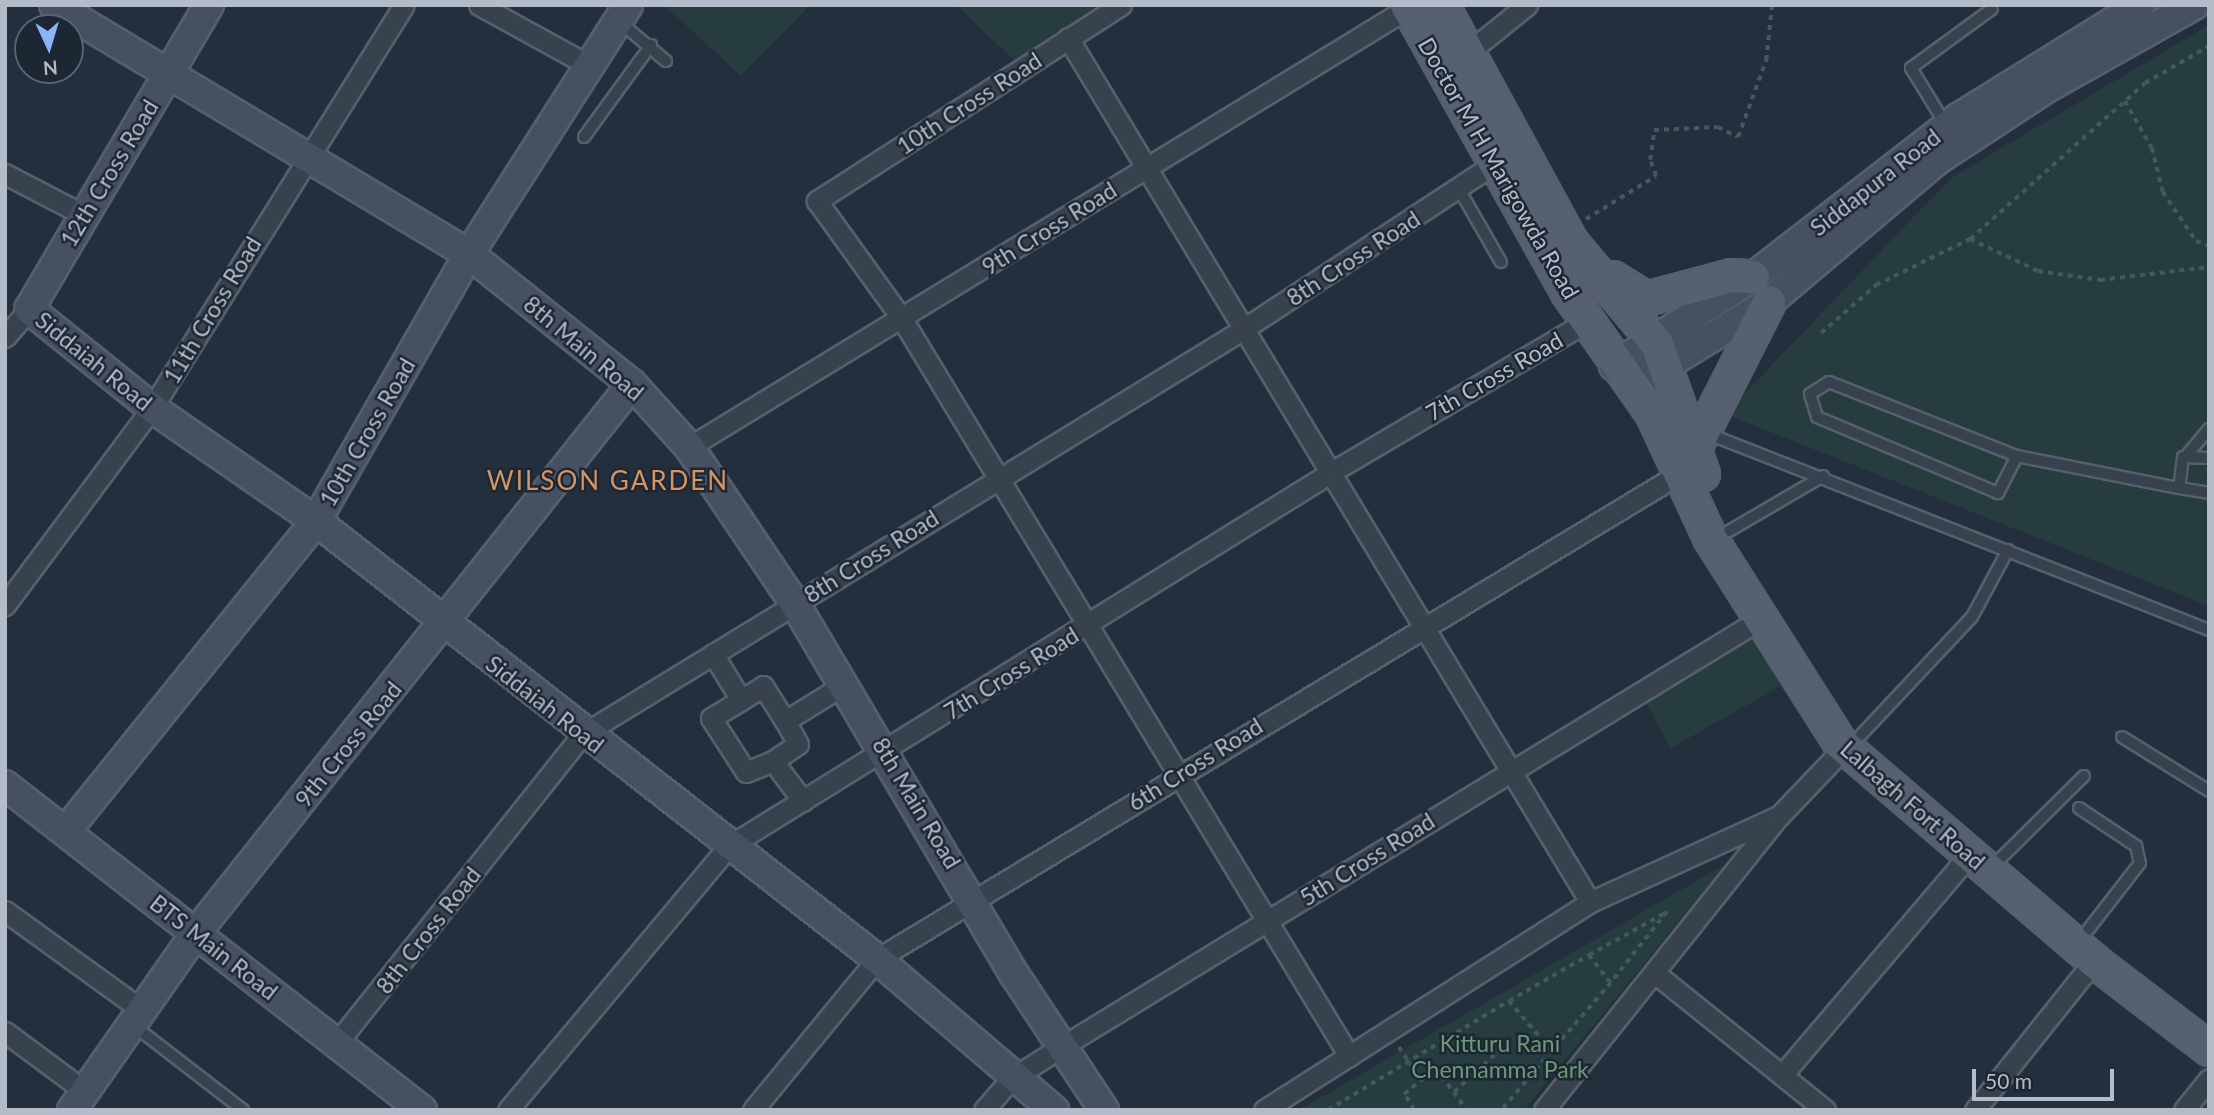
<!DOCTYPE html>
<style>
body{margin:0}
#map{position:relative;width:2214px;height:1115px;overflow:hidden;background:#242f3e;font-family:Lato,sans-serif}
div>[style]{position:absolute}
.green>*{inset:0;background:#263c3f}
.path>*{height:3.5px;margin-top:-1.75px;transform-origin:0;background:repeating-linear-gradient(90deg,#44595c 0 5px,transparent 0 10px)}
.roads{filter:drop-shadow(2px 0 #565f6c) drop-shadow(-2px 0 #565f6c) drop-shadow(0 2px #565f6c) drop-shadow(0 -2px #565f6c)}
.lane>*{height:10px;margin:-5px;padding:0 5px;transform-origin:5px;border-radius:5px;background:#38414e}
.street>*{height:19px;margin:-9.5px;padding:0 9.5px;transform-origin:9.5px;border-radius:9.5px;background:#38414e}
.secondary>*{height:28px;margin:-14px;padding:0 14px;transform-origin:14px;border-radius:14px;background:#465061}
.primary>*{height:32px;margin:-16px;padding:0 16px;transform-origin:16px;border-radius:16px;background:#56606e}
span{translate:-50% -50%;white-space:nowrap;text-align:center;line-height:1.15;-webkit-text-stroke:5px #1d2633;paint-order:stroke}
.street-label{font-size:23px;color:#b4bcc9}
.park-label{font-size:23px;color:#6b9a76}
.quarter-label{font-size:26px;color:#d59563;letter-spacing:2px}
.frame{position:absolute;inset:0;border:7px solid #b4bcc9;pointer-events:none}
.north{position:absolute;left:14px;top:14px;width:70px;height:70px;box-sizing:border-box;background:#1d2633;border:2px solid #59626f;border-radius:50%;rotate:176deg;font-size:19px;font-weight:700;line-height:28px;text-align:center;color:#b4bcc9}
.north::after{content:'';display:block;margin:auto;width:24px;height:32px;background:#8ab4f8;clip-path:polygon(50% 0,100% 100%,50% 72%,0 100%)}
.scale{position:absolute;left:1972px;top:1069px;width:142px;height:32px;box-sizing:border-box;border:4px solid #b4bcc9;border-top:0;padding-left:9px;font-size:21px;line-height:24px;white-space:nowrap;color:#b4bcc9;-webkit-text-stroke:5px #1d2633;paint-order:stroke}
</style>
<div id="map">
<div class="green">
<i style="clip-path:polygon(664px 5px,810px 5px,741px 76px)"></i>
<i style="clip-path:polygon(956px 5px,1110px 5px,1019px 65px)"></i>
<i style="clip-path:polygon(2209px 25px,2209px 606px,1725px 414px,1951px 178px)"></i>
<i style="clip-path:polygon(1752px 639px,1781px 686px,1671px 748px,1644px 700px)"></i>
<i style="clip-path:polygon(1726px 864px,1524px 1110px,1299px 1110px)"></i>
<i style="clip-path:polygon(2204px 1063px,2209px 1110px,2170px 1110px)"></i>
</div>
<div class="path">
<i style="left:2125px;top:101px;width:54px;rotate:60.1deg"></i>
<i style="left:2152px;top:148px;width:45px;rotate:76deg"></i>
<i style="left:2163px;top:192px;width:59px;rotate:56deg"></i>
<i style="left:2196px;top:241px;width:14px;rotate:21deg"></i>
<i style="left:1586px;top:219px;width:82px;rotate:-31.6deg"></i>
<i style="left:1656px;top:176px;width:17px;rotate:-111deg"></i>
<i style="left:1650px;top:160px;width:30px;rotate:-82deg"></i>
<i style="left:1654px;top:130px;width:64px;rotate:-2.7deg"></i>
<i style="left:1718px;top:127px;width:22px;rotate:27deg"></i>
<i style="left:1738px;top:137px;width:82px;rotate:-70deg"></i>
<i style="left:1766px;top:60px;width:55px;rotate:-83.8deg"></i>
<i style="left:1970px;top:239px;width:75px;rotate:25.2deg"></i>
<i style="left:2038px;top:271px;width:63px;rotate:8.3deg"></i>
<i style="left:2100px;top:280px;width:110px;rotate:-6.8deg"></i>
<i style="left:1821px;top:333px;width:73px;rotate:-41.1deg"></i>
<i style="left:1876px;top:285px;width:105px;rotate:-26.1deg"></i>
<i style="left:1970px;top:239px;width:234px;rotate:-41.7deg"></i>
<i style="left:2145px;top:83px;width:74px;rotate:-30deg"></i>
<i style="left:1589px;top:955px;width:89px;rotate:-28.9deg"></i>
<i style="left:1667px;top:912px;width:90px;rotate:128.3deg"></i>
<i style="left:1509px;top:1001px;width:92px;rotate:-29.9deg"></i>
<i style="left:1589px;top:955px;width:36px;rotate:52deg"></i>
<i style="left:1611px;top:983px;width:90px;rotate:130.9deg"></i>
<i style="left:1399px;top:1047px;width:40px;rotate:56deg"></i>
<i style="left:1454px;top:1092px;width:56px;rotate:-42.8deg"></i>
<i style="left:1328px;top:1110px;width:211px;rotate:-31.1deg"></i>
<i style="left:1509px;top:1001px;width:66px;rotate:49.3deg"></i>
<i style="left:1552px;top:1051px;width:77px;rotate:130.3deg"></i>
<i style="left:1414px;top:1110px;width:19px;rotate:-122deg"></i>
<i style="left:1404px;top:1094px;width:41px;rotate:-39.1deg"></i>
<i style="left:1436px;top:1068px;width:52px;rotate:53.6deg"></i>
</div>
<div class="roads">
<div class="lane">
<i style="left:621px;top:23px;width:59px;rotate:40.2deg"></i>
<i style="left:1946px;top:125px;width:67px;rotate:-121.6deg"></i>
<i style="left:1911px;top:68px;width:100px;rotate:-36.1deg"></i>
<i style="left:584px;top:137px;width:114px;rotate:-53.9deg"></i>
<i style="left:1459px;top:189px;width:84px;rotate:60.1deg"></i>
<i style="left:1706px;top:433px;width:540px;rotate:21.39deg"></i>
<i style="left:2187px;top:455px;width:34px;rotate:-50deg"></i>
<i style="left:2017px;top:456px;width:42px;rotate:117.2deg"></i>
<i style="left:1998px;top:493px;width:196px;rotate:-157.2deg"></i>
<i style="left:1817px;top:417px;width:24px;rotate:-107deg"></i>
<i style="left:1810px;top:394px;width:22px;rotate:-32deg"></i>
<i style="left:1829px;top:382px;width:202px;rotate:21.5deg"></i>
<i style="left:2017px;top:456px;width:165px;rotate:11.2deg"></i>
<i style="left:2209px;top:458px;width:26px;rotate:-178deg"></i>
<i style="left:2183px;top:457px;width:31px;rotate:97deg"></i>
<i style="left:2179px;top:488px;width:30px;rotate:9deg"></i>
<i style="left:1729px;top:531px;width:109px;rotate:-30.3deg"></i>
<i style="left:1861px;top:735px;width:162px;rotate:-46.8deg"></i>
<i style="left:1972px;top:617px;width:76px;rotate:-61.8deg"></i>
<i style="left:2122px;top:737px;width:102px;rotate:31.8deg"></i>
<i style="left:2079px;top:808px;width:69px;rotate:33.7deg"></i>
<i style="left:2136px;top:846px;width:17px;rotate:77deg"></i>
<i style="left:2140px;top:863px;width:85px;rotate:127.8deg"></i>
<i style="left:2000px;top:859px;width:118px;rotate:-44.7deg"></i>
<i style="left:133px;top:1025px;width:139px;rotate:37.7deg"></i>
</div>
<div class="street">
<i style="left:479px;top:5px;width:127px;rotate:28.8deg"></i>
<i style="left:1121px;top:5px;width:362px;rotate:147.2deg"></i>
<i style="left:817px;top:201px;width:145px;rotate:54.2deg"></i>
<i style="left:902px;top:319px;width:862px;rotate:58.76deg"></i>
<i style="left:1068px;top:38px;width:1009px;rotate:58.86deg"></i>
<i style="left:1465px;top:55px;width:80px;rotate:-38.9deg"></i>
<i style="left:5px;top:174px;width:89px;rotate:27.4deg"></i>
<i style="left:5px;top:337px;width:37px;rotate:-49deg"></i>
<i style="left:689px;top:447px;width:842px;rotate:-31.41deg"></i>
<i style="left:5px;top:605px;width:246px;rotate:-53.3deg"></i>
<i style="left:152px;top:408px;width:475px;rotate:-58deg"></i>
<i style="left:713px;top:654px;width:54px;rotate:58.7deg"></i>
<i style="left:741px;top:700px;width:26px;rotate:-32deg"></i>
<i style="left:763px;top:686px;width:41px;rotate:57.8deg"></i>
<i style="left:741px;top:700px;width:35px;rotate:149deg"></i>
<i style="left:711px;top:718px;width:64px;rotate:57.1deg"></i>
<i style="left:746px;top:772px;width:29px;rotate:-22deg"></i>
<i style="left:803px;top:801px;width:50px;rotate:-126.9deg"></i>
<i style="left:773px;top:761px;width:30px;rotate:-34deg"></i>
<i style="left:798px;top:744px;width:26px;rotate:-119deg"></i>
<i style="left:785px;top:721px;width:70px;rotate:-31.7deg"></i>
<i style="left:5px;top:911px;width:165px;rotate:35.9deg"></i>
<i style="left:1656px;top:974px;width:217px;rotate:38.8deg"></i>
<i style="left:5px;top:1032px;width:101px;rotate:36.5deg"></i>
<i style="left:336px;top:1044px;width:396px;rotate:-51.5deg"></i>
<i style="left:583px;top:734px;width:773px;rotate:-31.51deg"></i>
<i style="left:1242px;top:330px;width:300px;rotate:-33.4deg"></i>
<i style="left:1782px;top:1075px;width:290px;rotate:-49.6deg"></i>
<i style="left:508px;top:1110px;width:344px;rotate:-50.1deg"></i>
<i style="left:729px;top:846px;width:711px;rotate:-31.83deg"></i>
<i style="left:1333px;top:471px;width:296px;rotate:-30.5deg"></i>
<i style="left:753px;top:1110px;width:195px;rotate:-50.6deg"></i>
<i style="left:877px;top:959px;width:941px;rotate:-31.17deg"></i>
<i style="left:984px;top:1110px;width:41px;rotate:-48.9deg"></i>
<i style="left:1011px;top:1079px;width:59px;rotate:-32.6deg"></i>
<i style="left:1061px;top:1047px;width:818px;rotate:-31.46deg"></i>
<i style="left:1264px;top:1110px;width:387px;rotate:-32.5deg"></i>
<i style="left:1590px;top:902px;width:208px;rotate:-24.5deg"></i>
<i style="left:1544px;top:1110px;width:376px;rotate:-51.4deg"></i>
<i style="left:1779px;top:816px;width:94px;rotate:-46.3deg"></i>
<i style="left:1975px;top:1110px;width:191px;rotate:-51.4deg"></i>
<i style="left:2184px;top:1110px;width:40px;rotate:-51deg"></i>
</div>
<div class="secondary">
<i style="left:54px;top:5px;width:484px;rotate:31deg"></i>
<i style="left:469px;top:254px;width:208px;rotate:38.6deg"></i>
<i style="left:632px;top:384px;width:85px;rotate:47.9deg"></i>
<i style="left:689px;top:447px;width:189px;rotate:56deg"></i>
<i style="left:795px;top:604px;width:430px;rotate:59.4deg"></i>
<i style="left:1014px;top:974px;width:163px;rotate:56.5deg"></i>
<i style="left:209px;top:5px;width:353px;rotate:120.6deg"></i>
<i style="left:29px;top:309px;width:158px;rotate:38.8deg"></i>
<i style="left:152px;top:408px;width:199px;rotate:34.6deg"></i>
<i style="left:316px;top:521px;width:712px;rotate:37.98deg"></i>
<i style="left:877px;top:959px;width:233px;rotate:40.5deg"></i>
<i style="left:1614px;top:366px;width:165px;rotate:-32.6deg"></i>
<i style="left:1753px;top:277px;width:259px;rotate:-37.8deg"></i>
<i style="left:1958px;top:118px;width:214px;rotate:-31.8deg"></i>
<i style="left:1632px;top:386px;width:161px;rotate:-31.5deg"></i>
<i style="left:1769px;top:302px;width:220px;rotate:-40.2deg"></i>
<i style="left:1937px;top:160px;width:129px;rotate:-33.3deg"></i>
<i style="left:2045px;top:89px;width:171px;rotate:-29.4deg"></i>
<i style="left:5px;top:785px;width:529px;rotate:37.93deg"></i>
<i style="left:66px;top:831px;width:398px;rotate:-51.1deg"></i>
<i style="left:316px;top:521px;width:308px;rotate:-60.2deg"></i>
<i style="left:469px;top:254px;width:295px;rotate:-57.4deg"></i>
<i style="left:72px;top:1110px;width:216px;rotate:-55deg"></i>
<i style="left:196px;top:933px;width:701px;rotate:-51.54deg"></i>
</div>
<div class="primary">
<i style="left:1407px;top:5px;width:330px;rotate:60.8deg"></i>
<i style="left:1568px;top:293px;width:149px;rotate:55.1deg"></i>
<i style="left:1653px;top:415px;width:136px;rotate:65.1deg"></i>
<i style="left:1710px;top:538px;width:243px;rotate:57.6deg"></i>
<i style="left:1840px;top:743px;width:335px;rotate:40.6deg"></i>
<i style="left:2094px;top:961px;width:145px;rotate:37.4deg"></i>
<i style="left:1442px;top:5px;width:271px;rotate:61.4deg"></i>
<i style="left:1572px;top:243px;width:132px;rotate:49.9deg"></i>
<i style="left:1657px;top:344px;width:138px;rotate:70.5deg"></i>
<i style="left:1613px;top:278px;width:39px;rotate:32deg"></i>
<i style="left:1646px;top:299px;width:88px;rotate:-15.1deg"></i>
<i style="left:1731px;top:276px;width:22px;rotate:3deg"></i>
<i style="left:1693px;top:452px;width:168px;rotate:-63.1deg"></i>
</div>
</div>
<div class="street-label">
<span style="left:969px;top:103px;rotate:-33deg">10th Cross Road</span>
<span style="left:1499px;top:168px;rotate:60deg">Doctor M H Marigowda Road</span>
<span style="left:109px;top:173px;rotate:-59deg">12th Cross Road</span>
<span style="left:1875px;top:182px;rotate:-38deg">Siddapura Road</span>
<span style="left:1049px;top:228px;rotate:-32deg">9th Cross Road</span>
<span style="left:1353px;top:258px;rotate:-33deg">8th Cross Road</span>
<span style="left:212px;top:310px;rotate:-59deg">11th Cross Road</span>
<span style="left:584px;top:348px;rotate:40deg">8th Main Road</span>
<span style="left:94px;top:361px;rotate:39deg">Siddaiah Road</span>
<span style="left:1494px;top:376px;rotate:-30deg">7th Cross Road</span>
<span style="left:367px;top:432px;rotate:-60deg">10th Cross Road</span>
<span style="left:871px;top:556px;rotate:-32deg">8th Cross Road</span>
<span style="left:1011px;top:673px;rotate:-32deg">7th Cross Road</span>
<span style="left:545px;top:704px;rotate:38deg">Siddaiah Road</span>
<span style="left:348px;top:744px;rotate:-51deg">9th Cross Road</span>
<span style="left:1195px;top:764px;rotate:-32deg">6th Cross Road</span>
<span style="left:917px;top:803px;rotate:59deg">8th Main Road</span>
<span style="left:1913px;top:805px;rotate:41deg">Lalbagh Fort Road</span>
<span style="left:1367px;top:859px;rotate:-32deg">5th Cross Road</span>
<span style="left:428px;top:930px;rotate:-52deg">8th Cross Road</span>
<span style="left:214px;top:947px;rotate:38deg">BTS Main Road</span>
</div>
<div class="park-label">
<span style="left:1500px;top:1056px">Kitturu Rani<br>Chennamma Park</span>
</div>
<div class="quarter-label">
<span style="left:608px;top:481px">WILSON GARDEN</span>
</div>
<div class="frame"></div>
<div class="north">N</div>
<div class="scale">50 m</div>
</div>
